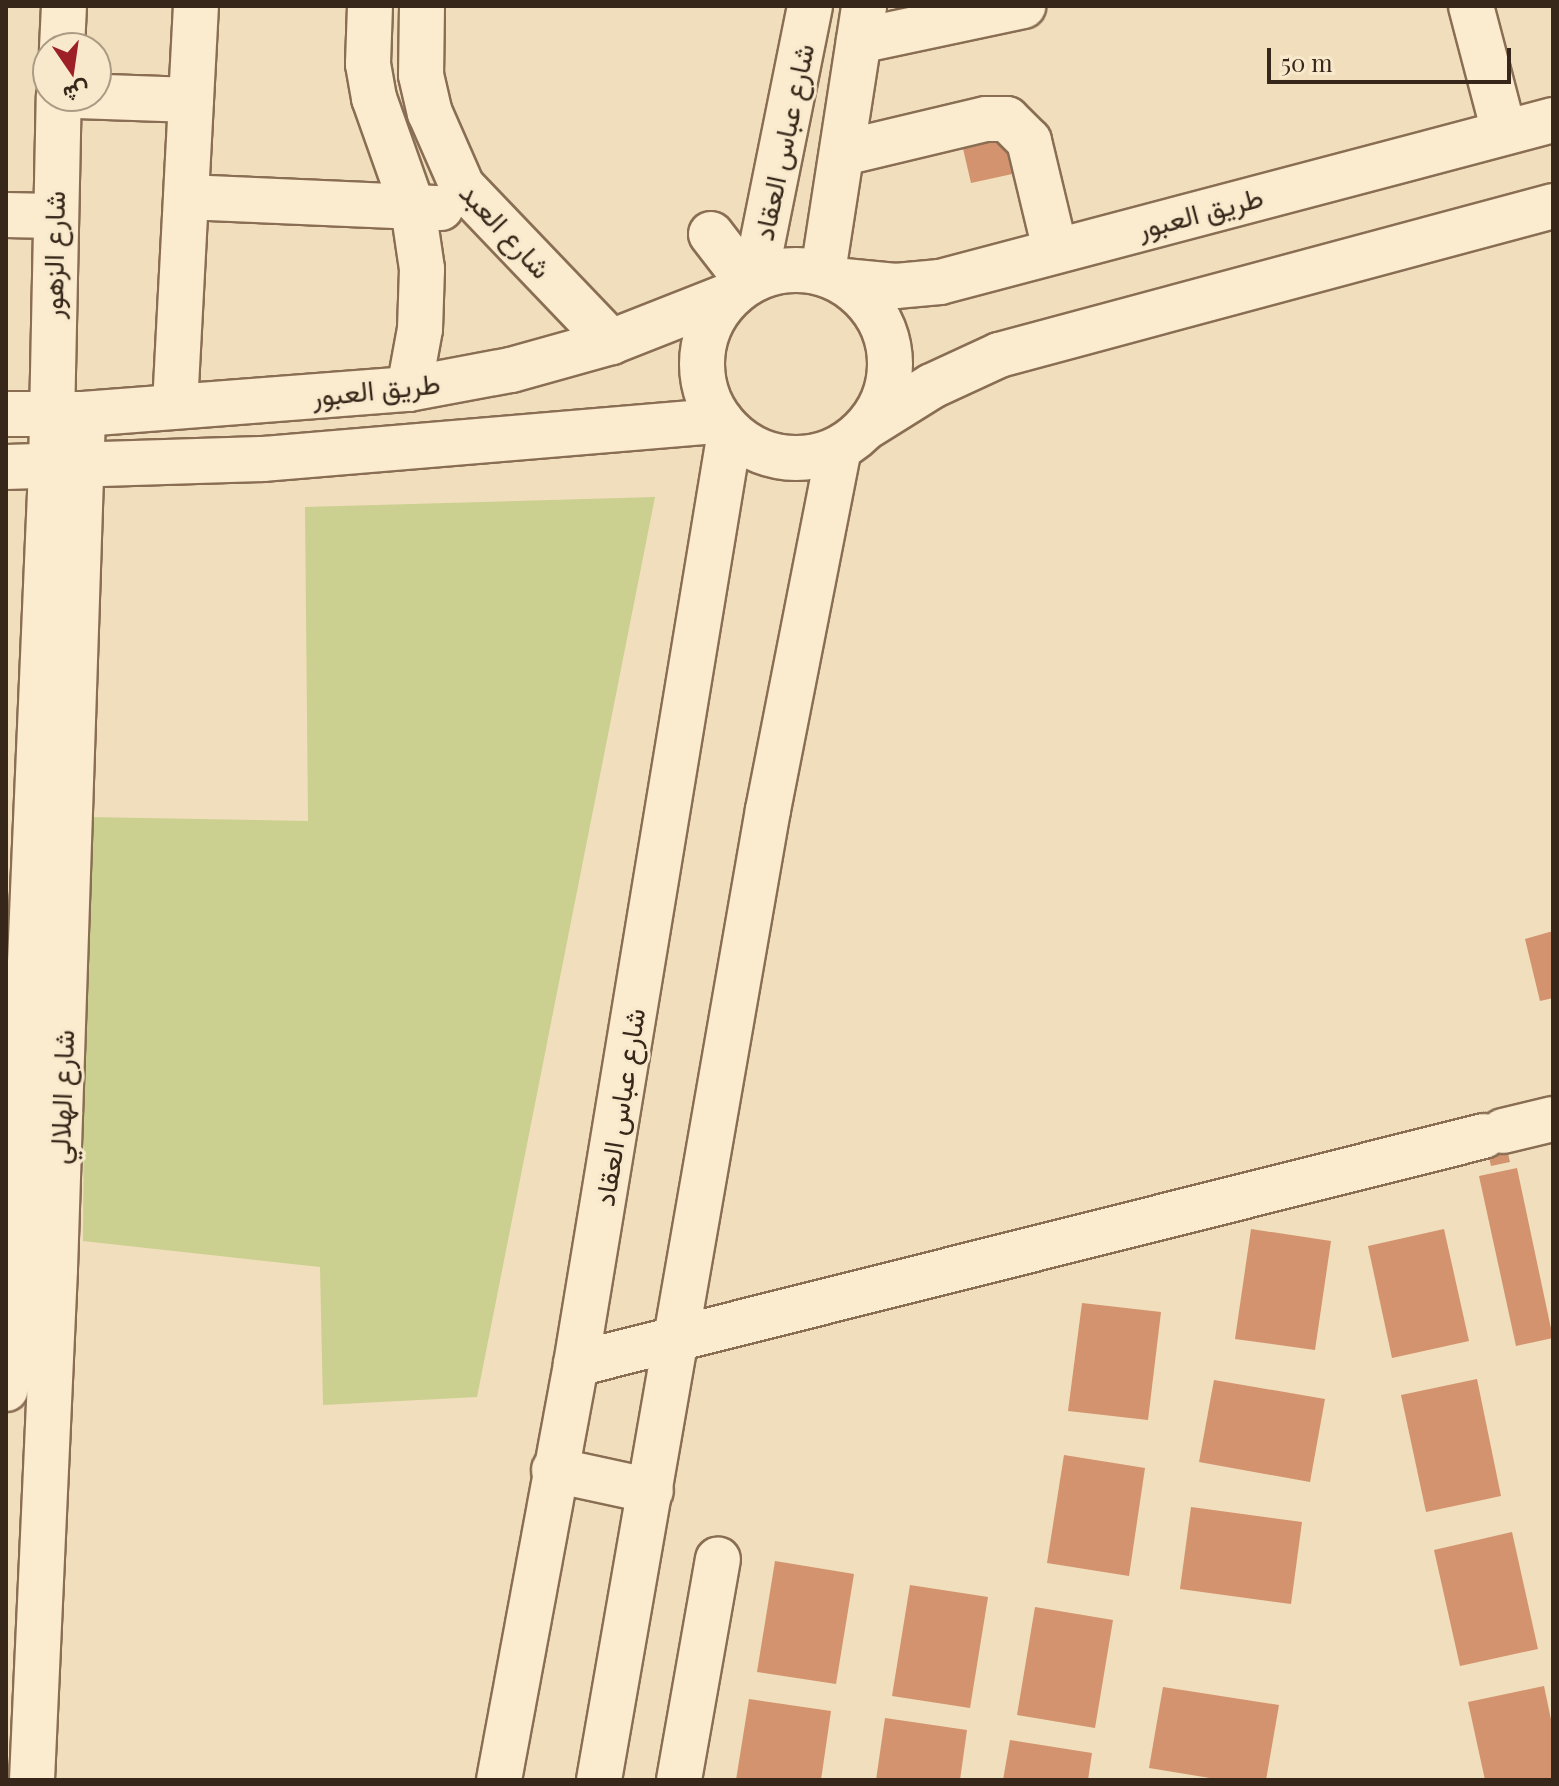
<!DOCTYPE html>
<meta charset="utf-8">
<style>
body{margin:0}
#map{position:relative;width:1559px;height:1786px;overflow:hidden;background:#f1debc;font-family:"Playfair Display",Vazirmatn,serif}
div>[style]{position:absolute}
.green>*{inset:0;background:#cbcf8f}
.building>*{inset:0;background:#d2936e}
.roads{filter:drop-shadow(2px 0 #896e54) drop-shadow(-2px 0 #896e54) drop-shadow(0 2px #896e54) drop-shadow(0 -2px #896e54)}
.minor>*{height:44px;margin:-22px;padding:0 22px;transform-origin:22px;border-radius:22px;background:#fbeccf}
.minor>.ring{margin:-22px;padding:0;box-sizing:content-box;background:none;border:44px solid #fbeccf;border-radius:50%}
span{translate:-50% -50%;white-space:nowrap;text-align:center;line-height:1.15;-webkit-text-stroke:6px #f8e9cc;paint-order:stroke}
.street-label{font-size:28px;color:#37271a}
.frame{position:absolute;inset:0;border:8px solid #37271a;pointer-events:none}
.north{position:absolute;left:32px;top:32px;width:80px;height:80px;box-sizing:border-box;background:#f8e9cc;border:2px solid #ab9b85;border-radius:50%;rotate:167deg;font-size:22px;font-weight:700;line-height:32px;text-align:center;color:#37271a}
.north::after{content:'';display:block;margin:auto;width:28px;height:36px;background:#9d2027;clip-path:polygon(50% 0,100% 100%,50% 72%,0 100%)}
.scale{position:absolute;left:1267px;top:48px;width:244px;height:36px;box-sizing:border-box;border:4px solid #37271a;border-top:0;padding-left:10px;font-size:24px;line-height:28px;white-space:nowrap;color:#37271a;-webkit-text-stroke:6px #f8e9cc;paint-order:stroke}
</style>
<div id="map">
<div class="green">
<i style="clip-path:polygon(655px 497px,477px 1397px,323px 1405px,320px 1267px,83px 1241px,86px 817px,308px 821px,305px 507px)"></i>
</div>
<div class="building">
<i style="clip-path:polygon(1011px 128px,1021px 172px,971px 183px,961px 140px)"></i>
<i style="clip-path:polygon(1553px 931px,1553px 998px,1540px 1001px,1525px 939px)"></i>
<i style="clip-path:polygon(1499px 1115px,1510px 1162px,1491px 1166px,1481px 1119px)"></i>
<i style="clip-path:polygon(1517px 1168px,1553px 1338px,1516px 1346px,1479px 1176px)"></i>
<i style="clip-path:polygon(1251px 1229px,1331px 1241px,1315px 1350px,1235px 1339px)"></i>
<i style="clip-path:polygon(1444px 1229px,1469px 1341px,1392px 1358px,1368px 1246px)"></i>
<i style="clip-path:polygon(1082px 1303px,1161px 1312px,1148px 1420px,1068px 1411px)"></i>
<i style="clip-path:polygon(1477px 1379px,1501px 1496px,1426px 1512px,1401px 1395px)"></i>
<i style="clip-path:polygon(1214px 1380px,1325px 1399px,1310px 1482px,1199px 1462px)"></i>
<i style="clip-path:polygon(1064px 1455px,1145px 1468px,1129px 1576px,1047px 1563px)"></i>
<i style="clip-path:polygon(1191px 1507px,1302px 1522px,1291px 1604px,1180px 1589px)"></i>
<i style="clip-path:polygon(1512px 1532px,1538px 1649px,1460px 1666px,1434px 1550px)"></i>
<i style="clip-path:polygon(775px 1561px,854px 1574px,836px 1684px,757px 1672px)"></i>
<i style="clip-path:polygon(910px 1585px,988px 1597px,970px 1708px,892px 1696px)"></i>
<i style="clip-path:polygon(1035px 1607px,1113px 1620px,1095px 1728px,1017px 1715px)"></i>
<i style="clip-path:polygon(1544px 1686px,1553px 1729px,1553px 1780px,1485px 1780px,1468px 1702px)"></i>
<i style="clip-path:polygon(1163px 1687px,1279px 1705px,1266px 1780px,1222px 1780px,1149px 1768px)"></i>
<i style="clip-path:polygon(749px 1699px,831px 1711px,821px 1780px,736px 1780px)"></i>
<i style="clip-path:polygon(885px 1718px,967px 1730px,960px 1780px,876px 1780px)"></i>
<i style="clip-path:polygon(1010px 1740px,1092px 1753px,1088px 1780px,1003px 1780px)"></i>
</div>
<div class="roads">
<div class="minor">
<i style="left:370px;top:6px;width:58px;rotate:92deg"></i>
<i style="left:368px;top:64px;width:35px;rotate:80deg"></i>
<i style="left:374px;top:98px;width:117px;rotate:70.5deg"></i>
<i style="left:413px;top:208px;width:62px;rotate:81.6deg"></i>
<i style="left:422px;top:269px;width:60px;rotate:91.9deg"></i>
<i style="left:420px;top:329px;width:61px;rotate:100.4deg"></i>
<i style="left:422px;top:6px;width:69px;rotate:90.8deg"></i>
<i style="left:421px;top:75px;width:39px;rotate:77deg"></i>
<i style="left:430px;top:113px;width:80px;rotate:66.3deg"></i>
<i style="left:462px;top:186px;width:216px;rotate:46.3deg"></i>
<i style="left:1471px;top:6px;width:130px;rotate:75.3deg"></i>
<i style="left:859px;top:41px;width:168px;rotate:-12deg"></i>
<i style="left:62px;top:48px;width:42px;rotate:-87.3deg"></i>
<i style="left:78px;top:96px;width:113px;rotate:2deg"></i>
<i style="left:843px;top:153px;width:147px;rotate:-13.4deg"></i>
<i style="left:986px;top:119px;width:21px"></i>
<i style="left:1007px;top:119px;width:31px;rotate:45deg"></i>
<i style="left:1029px;top:141px;width:111px;rotate:76.5deg"></i>
<i style="left:186px;top:197px;width:255px;rotate:2.5deg"></i>
<i style="left:6px;top:215px;width:47px;rotate:1.2deg"></i>
<i style="left:711px;top:234px;width:61px;rotate:52.4deg"></i>
<i class="ring" style="left:702px;top:270px;width:144px;height:144px"></i>
<i style="left:823px;top:272px;width:269px;rotate:-81.2deg"></i>
<i style="left:755px;top:279px;width:278px;rotate:-78.6deg"></i>
<i style="left:844px;top:281px;width:52px;rotate:5.5deg"></i>
<i style="left:896px;top:286px;width:44px;rotate:-5.2deg"></i>
<i style="left:940px;top:282px;width:634px;rotate:-14.8deg"></i>
<i style="left:175px;top:406px;width:401px;rotate:-87deg"></i>
<i style="left:6px;top:414px;width:77px"></i>
<i style="left:83px;top:414px;width:327px;rotate:-4.4deg"></i>
<i style="left:409px;top:389px;width:104px;rotate:-10.6deg"></i>
<i style="left:511px;top:370px;width:104px;rotate:-15.6deg"></i>
<i style="left:611px;top:342px;width:131px;rotate:-21.5deg"></i>
<i style="left:868px;top:426px;width:75px;rotate:-32deg"></i>
<i style="left:932px;top:386px;width:74px;rotate:-24.8deg"></i>
<i style="left:999px;top:355px;width:574px;rotate:-15.05deg"></i>
<i style="left:6px;top:467px;width:257px;rotate:-1.8deg"></i>
<i style="left:263px;top:459px;width:459px;rotate:-4.8deg"></i>
<i style="left:1503px;top:1131px;width:51px;rotate:-13.5deg"></i>
<i style="left:576px;top:1364px;width:936px;rotate:-14.1deg"></i>
<i style="left:6px;top:1389px;width:122px;rotate:-84.8deg"></i>
<i style="left:17px;top:1267px;width:800px;rotate:-87.56deg"></i>
<i style="left:51px;top:468px;width:372px;rotate:-88.8deg"></i>
<i style="left:554px;top:1470px;width:99px;rotate:12.2deg"></i>
<i style="left:32px;top:1780px;width:512px;rotate:-87.42deg"></i>
<i style="left:55px;top:1269px;width:855px;rotate:-88.12deg"></i>
<i style="left:499px;top:1780px;width:423px;rotate:-79.5deg"></i>
<i style="left:576px;top:1364px;width:945px;rotate:-80.62deg"></i>
<i style="left:599px;top:1780px;width:985px;rotate:-80.12deg"></i>
<i style="left:768px;top:810px;width:368px;rotate:-78.9deg"></i>
<i style="left:679px;top:1780px;width:224px;rotate:-80deg"></i>
</div>
</div>
<div class="street-label">
<span style="left:783px;top:142px;rotate:-78deg">شارع عباس العقاد</span>
<span style="left:1200px;top:212px;rotate:-15deg">طريق العبور</span>
<span style="left:506px;top:230px;rotate:47deg">شارع العبد</span>
<span style="left:53px;top:255px;rotate:-89deg">شارع الزهور</span>
<span style="left:376px;top:389px;rotate:-6deg">طريق العبور</span>
<span style="left:61px;top:1097px;rotate:-88deg">شارع الهلالي</span>
<span style="left:619px;top:1107px;rotate:-81deg">شارع عباس العقاد</span>
</div>
<div class="frame"></div>
<div class="north">ش</div>
<div class="scale">50 m</div>
</div>
